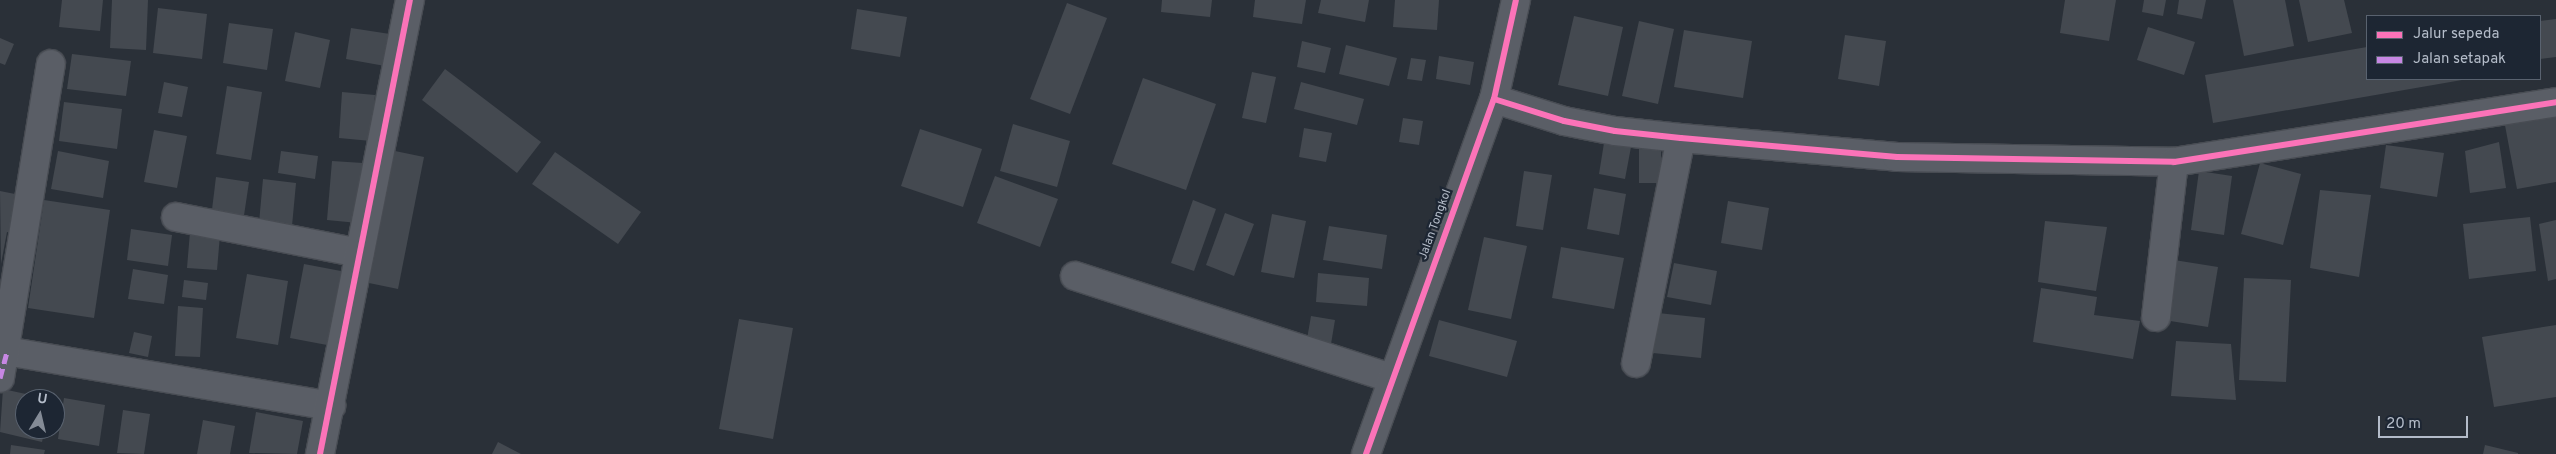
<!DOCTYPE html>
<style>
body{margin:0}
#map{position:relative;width:2556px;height:454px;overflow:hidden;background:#2a3038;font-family:Overpass,sans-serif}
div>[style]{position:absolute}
.building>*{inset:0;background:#444950}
.roads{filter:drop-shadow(1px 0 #484c53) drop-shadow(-1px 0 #484c53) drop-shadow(0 1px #484c53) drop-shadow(0 -1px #484c53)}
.minor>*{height:28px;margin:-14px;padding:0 14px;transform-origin:14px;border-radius:14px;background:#5a5e66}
.quiet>*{height:5px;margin-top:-2.5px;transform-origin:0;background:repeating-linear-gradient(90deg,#c787e3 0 10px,transparent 0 15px)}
.cycleway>*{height:6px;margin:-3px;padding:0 3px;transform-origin:3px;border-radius:3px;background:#fb73b8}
span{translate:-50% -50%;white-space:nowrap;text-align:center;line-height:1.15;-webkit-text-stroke:4.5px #1d2633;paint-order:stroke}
.street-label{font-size:12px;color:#b4bcc9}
.legend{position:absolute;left:2366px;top:15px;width:175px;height:65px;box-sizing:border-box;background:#1d2633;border:1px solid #59626f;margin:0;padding:6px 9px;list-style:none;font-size:15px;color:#b4bcc9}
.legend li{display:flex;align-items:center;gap:10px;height:25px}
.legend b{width:25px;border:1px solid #59626f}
.north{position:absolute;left:15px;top:389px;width:50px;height:50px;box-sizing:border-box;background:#1d2633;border:1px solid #59626f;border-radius:50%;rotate:9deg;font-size:14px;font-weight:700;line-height:20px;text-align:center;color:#b4bcc9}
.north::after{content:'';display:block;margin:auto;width:18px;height:22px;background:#848b96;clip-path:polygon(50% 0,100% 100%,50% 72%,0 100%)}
.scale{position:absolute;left:2378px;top:416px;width:90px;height:22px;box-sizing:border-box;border:2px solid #b4bcc9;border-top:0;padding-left:6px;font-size:15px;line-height:18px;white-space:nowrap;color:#b4bcc9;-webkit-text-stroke:4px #1d2633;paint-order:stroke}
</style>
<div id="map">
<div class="building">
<i style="clip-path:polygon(62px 0,103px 0,100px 31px,59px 27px)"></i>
<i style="clip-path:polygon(112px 0,148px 0,146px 50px,110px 48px)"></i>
<i style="clip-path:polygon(1162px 0,1212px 0,1210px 17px,1161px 12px)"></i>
<i style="clip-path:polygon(1255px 0,1306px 0,1302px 24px,1253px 17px)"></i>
<i style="clip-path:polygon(1321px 0,1369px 0,1365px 22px,1318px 13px)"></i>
<i style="clip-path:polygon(1395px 0,1439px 0,1437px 30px,1393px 27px)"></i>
<i style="clip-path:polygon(2065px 0,2116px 0,2109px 41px,2060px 33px)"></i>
<i style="clip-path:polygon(2144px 0,2166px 0,2163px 16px,2142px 12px)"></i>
<i style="clip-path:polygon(2179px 0,2206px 0,2202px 19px,2177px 14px)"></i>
<i style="clip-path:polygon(2233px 0,2285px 0,2294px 46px,2244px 56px)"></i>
<i style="clip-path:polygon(2299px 0,2344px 0,2352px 33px,2308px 42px)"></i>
<i style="clip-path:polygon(1067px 3px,1107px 18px,1070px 114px,1030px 99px)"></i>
<i style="clip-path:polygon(158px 8px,207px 14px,202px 59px,153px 53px)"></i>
<i style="clip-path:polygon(857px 9px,907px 17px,900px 57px,851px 49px)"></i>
<i style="clip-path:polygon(1574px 16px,1623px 27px,1608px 96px,1558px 85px)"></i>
<i style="clip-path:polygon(2556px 19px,2556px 57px,2540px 59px,2540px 21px)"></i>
<i style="clip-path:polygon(1639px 21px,1674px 29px,1658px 104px,1622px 96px)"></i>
<i style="clip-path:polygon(229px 23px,273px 29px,267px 70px,223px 63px)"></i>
<i style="clip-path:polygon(2148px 27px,2195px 42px,2184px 75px,2137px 60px)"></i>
<i style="clip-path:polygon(351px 28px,390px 34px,385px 66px,346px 59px)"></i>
<i style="clip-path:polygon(1684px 30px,1752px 41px,1743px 98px,1674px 87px)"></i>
<i style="clip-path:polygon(295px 32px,330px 40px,320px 88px,285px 81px)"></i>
<i style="clip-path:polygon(1845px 35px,1886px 41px,1879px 86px,1838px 79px)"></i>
<i style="clip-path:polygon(0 38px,14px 44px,5px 65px,0 63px)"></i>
<i style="clip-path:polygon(1302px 41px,1331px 48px,1325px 73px,1297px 67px)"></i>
<i style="clip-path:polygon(1346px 45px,1397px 58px,1389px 86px,1339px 74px)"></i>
<i style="clip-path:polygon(2367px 47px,2367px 79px,2462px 80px,2213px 123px,2205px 75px)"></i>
<i style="clip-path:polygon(72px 54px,131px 61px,126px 96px,67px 89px)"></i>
<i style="clip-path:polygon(1439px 56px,1474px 62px,1470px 85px,1436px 79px)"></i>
<i style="clip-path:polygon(1411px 58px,1426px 60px,1422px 81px,1407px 79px)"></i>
<i style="clip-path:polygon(445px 69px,541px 142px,517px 173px,422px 100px)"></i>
<i style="clip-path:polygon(1252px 72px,1276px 77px,1266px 123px,1242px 118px)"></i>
<i style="clip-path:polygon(1143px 78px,1216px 104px,1186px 190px,1112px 164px)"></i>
<i style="clip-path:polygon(164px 82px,188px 87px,182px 117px,158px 113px)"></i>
<i style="clip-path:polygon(1301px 82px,1364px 99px,1357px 125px,1294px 109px)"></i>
<i style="clip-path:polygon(227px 86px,262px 92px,251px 160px,216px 154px)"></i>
<i style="clip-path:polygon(342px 92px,375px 95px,371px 141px,339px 138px)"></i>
<i style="clip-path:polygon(64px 102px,122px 109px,117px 149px,59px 141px)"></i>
<i style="clip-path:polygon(2556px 110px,2556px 182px,2517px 189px,2504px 120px)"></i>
<i style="clip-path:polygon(1403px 118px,1423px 121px,1419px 145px,1399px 142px)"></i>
<i style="clip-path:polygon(1013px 124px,1070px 141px,1057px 187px,1000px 171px)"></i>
<i style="clip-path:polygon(1304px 128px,1332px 133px,1326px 162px,1299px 157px)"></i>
<i style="clip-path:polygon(920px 129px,982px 149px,963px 207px,901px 186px)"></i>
<i style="clip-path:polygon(154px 130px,187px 136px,177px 188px,144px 182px)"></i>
<i style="clip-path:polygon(2499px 142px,2506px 188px,2470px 193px,2465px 151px)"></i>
<i style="clip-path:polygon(1604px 143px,1631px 147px,1625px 179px,1599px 174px)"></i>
<i style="clip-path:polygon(2386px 145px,2444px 153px,2437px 197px,2380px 188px)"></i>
<i style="clip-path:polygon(1639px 147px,1661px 147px,1661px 183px,1639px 183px)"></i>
<i style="clip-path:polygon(58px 151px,109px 161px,103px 198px,51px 189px)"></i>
<i style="clip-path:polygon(281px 151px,318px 156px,315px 179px,278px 173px)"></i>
<i style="clip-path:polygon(395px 151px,424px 157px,398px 289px,369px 283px)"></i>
<i style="clip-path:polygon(555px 152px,641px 212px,618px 244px,532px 184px)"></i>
<i style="clip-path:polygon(332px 161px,363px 163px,358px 223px,327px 220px)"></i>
<i style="clip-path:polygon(2260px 163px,2301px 174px,2283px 245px,2241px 234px)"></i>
<i style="clip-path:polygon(1524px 171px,1552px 175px,1543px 230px,1516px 226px)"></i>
<i style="clip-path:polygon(2199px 171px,2232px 176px,2224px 235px,2191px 230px)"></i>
<i style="clip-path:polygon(995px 176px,1058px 199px,1040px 247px,977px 223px)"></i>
<i style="clip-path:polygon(216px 177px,249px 182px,243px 222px,211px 218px)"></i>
<i style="clip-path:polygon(263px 179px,296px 183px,292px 226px,259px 223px)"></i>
<i style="clip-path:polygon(1594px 188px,1626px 194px,1619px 235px,1587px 229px)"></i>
<i style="clip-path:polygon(2320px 190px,2371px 195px,2359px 277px,2310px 268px)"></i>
<i style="clip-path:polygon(0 191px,20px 195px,13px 233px,7px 232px,1px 264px)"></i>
<i style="clip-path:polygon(44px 200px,110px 210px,94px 318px,28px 308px)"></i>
<i style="clip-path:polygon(1193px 200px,1216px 209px,1194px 271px,1171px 263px)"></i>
<i style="clip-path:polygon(1728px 201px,1769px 208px,1762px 250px,1721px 243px)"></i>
<i style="clip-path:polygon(1225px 213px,1254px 224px,1234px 276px,1206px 265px)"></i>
<i style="clip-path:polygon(1272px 214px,1306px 221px,1294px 278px,1261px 272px)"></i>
<i style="clip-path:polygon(2530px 217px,2536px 271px,2469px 279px,2463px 224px)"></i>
<i style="clip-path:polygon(2556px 220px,2556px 279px,2548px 281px,2539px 224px)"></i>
<i style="clip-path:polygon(2045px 221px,2107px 227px,2096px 291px,2038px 282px)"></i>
<i style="clip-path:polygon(1329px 226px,1387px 235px,1382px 269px,1323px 260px)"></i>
<i style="clip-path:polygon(131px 229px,172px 235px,168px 266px,127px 260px)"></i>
<i style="clip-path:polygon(190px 232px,220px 235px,217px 270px,187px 268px)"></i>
<i style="clip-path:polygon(1484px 237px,1527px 246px,1511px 319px,1468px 310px)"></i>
<i style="clip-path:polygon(1561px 247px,1624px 258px,1614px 309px,1552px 298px)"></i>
<i style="clip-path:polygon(2174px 260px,2218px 267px,2208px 327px,2164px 320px)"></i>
<i style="clip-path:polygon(1674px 263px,1717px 271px,1711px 305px,1667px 297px)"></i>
<i style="clip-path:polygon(304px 264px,341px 271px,327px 345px,290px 338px)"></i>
<i style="clip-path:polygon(133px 269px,168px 275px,164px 304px,128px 299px)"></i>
<i style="clip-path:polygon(1318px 273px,1369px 278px,1367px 306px,1316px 302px)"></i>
<i style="clip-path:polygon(247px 274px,288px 281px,278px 345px,236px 338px)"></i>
<i style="clip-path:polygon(2244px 278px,2291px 280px,2286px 382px,2239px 380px)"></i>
<i style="clip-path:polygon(184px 280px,208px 283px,206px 300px,182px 297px)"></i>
<i style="clip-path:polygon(2041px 288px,2097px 297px,2094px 315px,2140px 321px,2133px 359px,2033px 342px)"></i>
<i style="clip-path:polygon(178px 306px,203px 308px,200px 357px,175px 356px)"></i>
<i style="clip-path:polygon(1658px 313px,1705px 318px,1701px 358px,1653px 353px)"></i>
<i style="clip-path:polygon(1311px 316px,1335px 320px,1331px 344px,1307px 339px)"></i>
<i style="clip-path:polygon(739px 319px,793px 328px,773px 439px,719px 429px)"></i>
<i style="clip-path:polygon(1439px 320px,1517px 341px,1507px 377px,1429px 356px)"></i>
<i style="clip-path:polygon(2556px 325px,2556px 397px,2494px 407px,2482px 337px)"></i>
<i style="clip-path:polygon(134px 332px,152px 336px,148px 357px,129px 353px)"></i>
<i style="clip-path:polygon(2176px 341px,2231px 344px,2236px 400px,2171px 396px)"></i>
<i style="clip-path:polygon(3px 389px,44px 398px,25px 399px,25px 429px,45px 429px,42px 442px,0 432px)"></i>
<i style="clip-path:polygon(64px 398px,105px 405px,99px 446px,58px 439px)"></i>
<i style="clip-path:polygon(123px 410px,150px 414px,144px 454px,117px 453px)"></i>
<i style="clip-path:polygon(256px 412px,303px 421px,297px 454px,249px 453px)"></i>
<i style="clip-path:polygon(203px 420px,235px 426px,230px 454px,197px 454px)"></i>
<i style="clip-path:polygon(498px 442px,521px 454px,492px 454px)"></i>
<i style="clip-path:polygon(11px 445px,45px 450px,44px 454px,10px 454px)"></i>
<i style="clip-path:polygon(2485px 445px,2518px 453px,2518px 454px,2483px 454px)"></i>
</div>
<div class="roads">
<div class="minor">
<i style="left:1494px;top:99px;width:73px;rotate:17.4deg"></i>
<i style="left:1564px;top:121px;width:52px;rotate:11.1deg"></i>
<i style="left:1615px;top:131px;width:66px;rotate:6.1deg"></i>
<i style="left:1681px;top:138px;width:217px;rotate:5deg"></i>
<i style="left:1897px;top:157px;width:277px;rotate:1deg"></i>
<i style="left:2174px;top:162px;width:387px;rotate:-8.9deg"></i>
<i style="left:176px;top:217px;width:187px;rotate:11.1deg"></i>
<i style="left:1075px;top:276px;width:332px;rotate:17.9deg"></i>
<i style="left:2156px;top:317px;width:156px;rotate:-83.4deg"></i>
<i style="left:0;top:350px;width:336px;rotate:9.6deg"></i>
<i style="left:1636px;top:363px;width:229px;rotate:-78.7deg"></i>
<i style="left:0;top:378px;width:318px;rotate:-80.8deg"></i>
<i style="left:320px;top:454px;width:463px;rotate:-78.8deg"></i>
<i style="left:1366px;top:454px;width:377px;rotate:-70.2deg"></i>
<i style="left:1494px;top:99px;width:101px;rotate:-77.5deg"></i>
</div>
</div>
<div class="quiet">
<i style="left:0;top:378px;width:28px;rotate:-75deg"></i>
</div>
<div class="cycleway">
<i style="left:1494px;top:99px;width:73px;rotate:17.4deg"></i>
<i style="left:1564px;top:121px;width:52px;rotate:11.1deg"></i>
<i style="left:1615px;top:131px;width:66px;rotate:6.1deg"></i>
<i style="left:1681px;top:138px;width:217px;rotate:5deg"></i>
<i style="left:1897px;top:157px;width:277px;rotate:1deg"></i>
<i style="left:2174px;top:162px;width:387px;rotate:-8.9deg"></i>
<i style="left:320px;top:454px;width:463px;rotate:-78.8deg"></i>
<i style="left:1366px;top:454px;width:377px;rotate:-70.2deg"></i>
<i style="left:1494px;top:99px;width:101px;rotate:-77.5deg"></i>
</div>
<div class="street-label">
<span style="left:1436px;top:225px;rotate:-70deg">Jalan Tongkol</span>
</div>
<ul class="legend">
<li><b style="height:6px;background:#fb73b8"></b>Jalur sepeda</li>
<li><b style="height:6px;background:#c787e3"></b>Jalan setapak</li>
</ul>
<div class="north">U</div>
<div class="scale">20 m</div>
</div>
